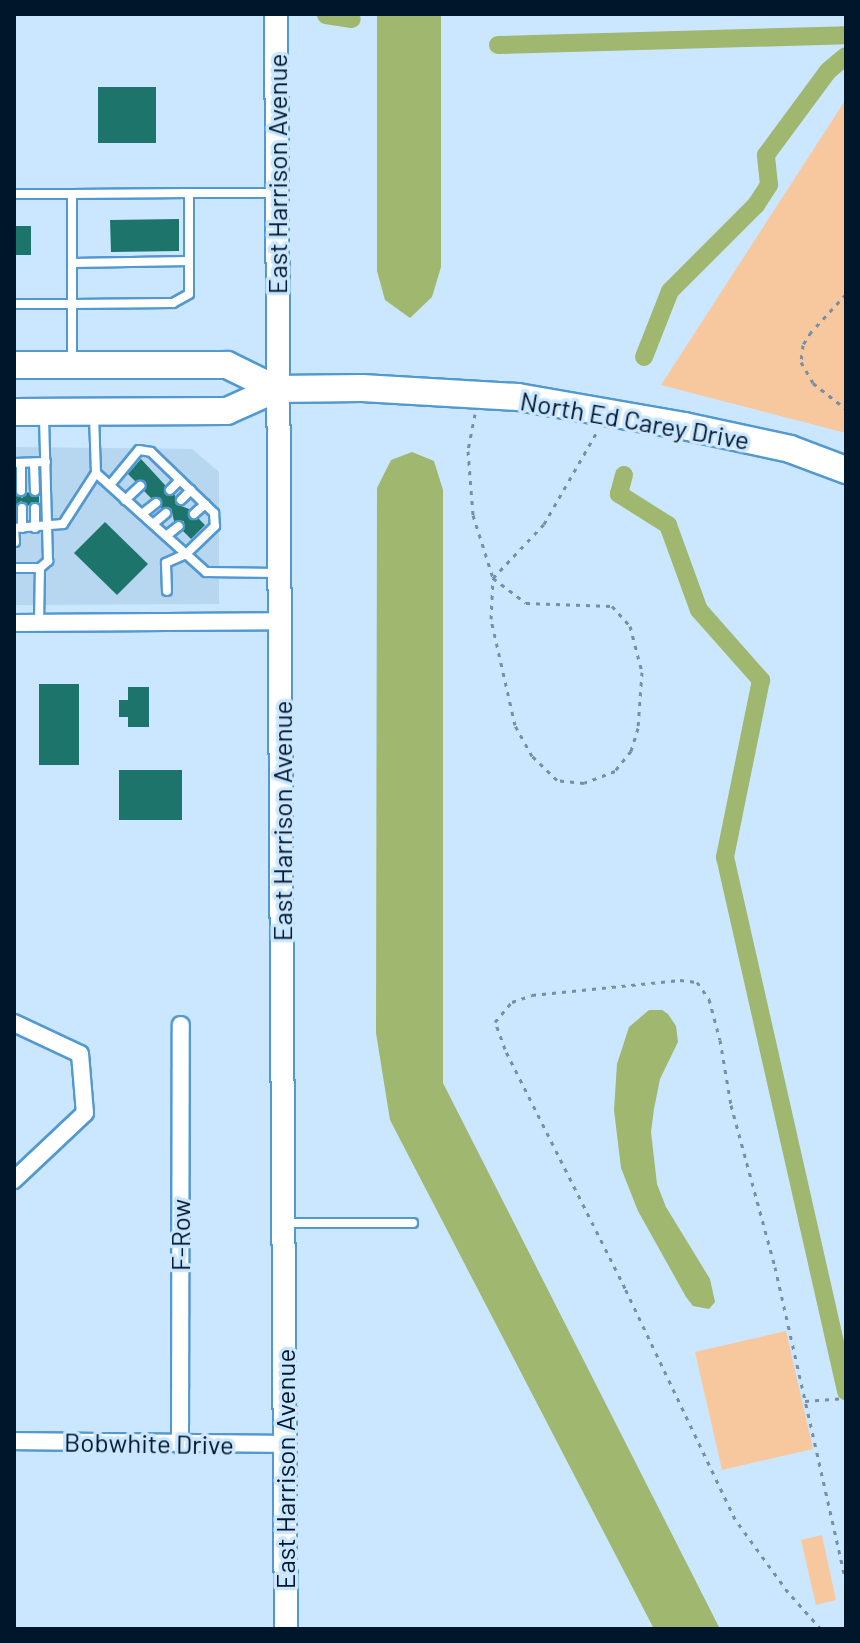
<!DOCTYPE html>
<style>
body{margin:0}
#map{position:relative;width:860px;height:1643px;overflow:hidden;background:#cbe7ff;font-family:Barlow,sans-serif}
div>[style]{position:absolute}
.built>*{inset:0;background:#b7d6ef}
.green>*{inset:0;background:#f7c89e}
.water>*{inset:0;background:#9fb76e}
.canal>*{height:18px;margin:-9px;padding:0 9px;transform-origin:9px;border-radius:9px;background:#9fb76e}
.building>*{inset:0;background:#1c746a}
.path>*{height:3px;margin-top:-1.5px;transform-origin:0;background:repeating-linear-gradient(90deg,#768fa6 0 4px,transparent 0 10px)}
.roads{filter:drop-shadow(2px 0 #5199d0) drop-shadow(-2px 0 #5199d0) drop-shadow(0 2px #5199d0) drop-shadow(0 -2px #5199d0)}
.service>*{height:8px;margin:-4px;padding:0 4px;transform-origin:4px;border-radius:4px;background:#fff}
.minor>*{height:16px;margin:-8px;padding:0 8px;transform-origin:8px;border-radius:8px;background:#fff}
.secondary>*{height:22px;margin:-11px;padding:0 11px;transform-origin:11px;border-radius:11px;background:#fff}
.primary>*{height:26px;margin:-13px;padding:0 13px;transform-origin:13px;border-radius:13px;background:#fff}
span{translate:-50% -50%;white-space:nowrap;text-align:center;line-height:1.15;-webkit-text-stroke:7px #cbe7ff;paint-order:stroke}
.street-label{font-size:26px;color:#00162b}
.frame{position:absolute;inset:0;border:16px solid #00162b;pointer-events:none}
</style>
<div id="map">
<div class="built">
<i style="clip-path:polygon(14px 447px,192px 449px,219px 472px,219px 604px,14px 605px)"></i>
</div>
<div class="green">
<i style="clip-path:polygon(846px 99px,846px 433px,661px 385px)"></i>
<i style="clip-path:polygon(786px 1331px,813px 1449px,722px 1470px,695px 1352px)"></i>
<i style="clip-path:polygon(822px 1535px,836px 1600px,816px 1605px,801px 1540px)"></i>
</div>
<div class="water">
<i style="clip-path:polygon(377px 14px,441px 14px,441px 267px,432px 297px,410px 318px,385px 300px,377px 271px)"></i>
<i style="clip-path:polygon(412px 452px,434px 461px,443px 490px,443px 1083px,720px 1629px,654px 1629px,390px 1120px,376px 1033px,377px 488px,391px 460px)"></i>
<i style="clip-path:polygon(649px 1010px,662px 1010px,668px 1014px,676px 1026px,678px 1042px,660px 1079px,654px 1109px,651px 1132px,657px 1184px,666px 1207px,710px 1279px,715px 1302px,709px 1309px,693px 1306px,686px 1297px,638px 1211px,621px 1168px,614px 1110px,617px 1064px,629px 1027px)"></i>
</div>
<div class="canal">
<i style="left:326px;top:15px;width:26px;rotate:9deg"></i>
<i style="left:498px;top:45px;width:348px;rotate:-1.6deg"></i>
<i style="left:644px;top:357px;width:71px;rotate:-68.5deg"></i>
<i style="left:670px;top:291px;width:122px;rotate:-45deg"></i>
<i style="left:756px;top:205px;width:24px;rotate:-57deg"></i>
<i style="left:769px;top:185px;width:30px;rotate:-96deg"></i>
<i style="left:766px;top:155px;width:104px;rotate:-53.6deg"></i>
<i style="left:828px;top:71px;width:23px;rotate:-40deg"></i>
<i style="left:624px;top:475px;width:20px;rotate:105deg"></i>
<i style="left:619px;top:494px;width:58px;rotate:32.3deg"></i>
<i style="left:668px;top:525px;width:90px;rotate:70deg"></i>
<i style="left:699px;top:610px;width:94px;rotate:48.5deg"></i>
<i style="left:761px;top:680px;width:181px;rotate:101.5deg"></i>
<i style="left:725px;top:857px;width:548px;rotate:77.23deg"></i>
</div>
<div class="building">
<i style="clip-path:polygon(98px 87px,156px 87px,156px 143px,98px 143px)"></i>
<i style="clip-path:polygon(179px 219px,179px 251px,111px 252px,110px 220px)"></i>
<i style="clip-path:polygon(14px 226px,31px 226px,31px 255px,14px 255px)"></i>
<i style="clip-path:polygon(141px 459px,165px 485px,165px 494px,175px 495px,176px 504px,189px 509px,189px 519px,199px 519px,205px 525px,191px 539px,183px 531px,184px 521px,174px 521px,171px 508px,161px 508px,161px 498px,151px 498px,144px 491px,145px 481px,135px 481px,128px 474px)"></i>
<i style="clip-path:polygon(14px 492px,22px 498px,28px 492px,32px 497px,39px 496px,39px 503px,32px 502px,28px 506px,21px 501px,14px 508px)"></i>
<i style="clip-path:polygon(105px 522px,148px 564px,117px 595px,74px 553px)"></i>
<i style="clip-path:polygon(39px 684px,79px 684px,79px 765px,39px 765px)"></i>
<i style="clip-path:polygon(128px 687px,149px 687px,149px 727px,128px 727px,128px 717px,119px 717px,119px 700px,128px 700px)"></i>
<i style="clip-path:polygon(119px 770px,182px 770px,182px 820px,119px 820px)"></i>
</div>
<div class="path">
<i style="left:846px;top:294px;width:52px;rotate:132.6deg"></i>
<i style="left:811px;top:332px;width:15px;rotate:122deg"></i>
<i style="left:803px;top:345px;width:17px;rotate:97deg"></i>
<i style="left:801px;top:362px;width:24px;rotate:60deg"></i>
<i style="left:813px;top:383px;width:42px;rotate:38.2deg"></i>
<i style="left:475px;top:414px;width:38px;rotate:101deg"></i>
<i style="left:468px;top:451px;width:64px;rotate:85.5deg"></i>
<i style="left:473px;top:515px;width:66px;rotate:72.4deg"></i>
<i style="left:493px;top:578px;width:41px;rotate:37.1deg"></i>
<i style="left:526px;top:603px;width:86px;rotate:2deg"></i>
<i style="left:612px;top:606px;width:27px;rotate:48deg"></i>
<i style="left:630px;top:626px;width:48px;rotate:75.4deg"></i>
<i style="left:642px;top:672px;width:56px;rotate:94.1deg"></i>
<i style="left:638px;top:728px;width:24px;rotate:107deg"></i>
<i style="left:631px;top:751px;width:26px;rotate:129deg"></i>
<i style="left:615px;top:771px;width:33px;rotate:159deg"></i>
<i style="left:584px;top:783px;width:27px;rotate:-174deg"></i>
<i style="left:557px;top:780px;width:35px;rotate:-136deg"></i>
<i style="left:532px;top:756px;width:35px;rotate:-119deg"></i>
<i style="left:515px;top:725px;width:109px;rotate:-102.8deg"></i>
<i style="left:491px;top:619px;width:41px;rotate:-87.2deg"></i>
<i style="left:493px;top:578px;width:74px;rotate:-46.6deg"></i>
<i style="left:544px;top:524px;width:106px;rotate:-60.1deg"></i>
<i style="left:805px;top:1401px;width:41px;rotate:-4.2deg"></i>
<i style="left:821px;top:1629px;width:50px;rotate:-131.7deg"></i>
<i style="left:788px;top:1592px;width:90px;rotate:-126deg"></i>
<i style="left:735px;top:1519px;width:256px;rotate:-115.5deg"></i>
<i style="left:625px;top:1288px;width:267px;rotate:-116.7deg"></i>
<i style="left:505px;top:1049px;width:29px;rotate:-110deg"></i>
<i style="left:495px;top:1022px;width:26px;rotate:-50deg"></i>
<i style="left:512px;top:1002px;width:21px;rotate:-19deg"></i>
<i style="left:532px;top:995px;width:149px;rotate:-5.8deg"></i>
<i style="left:680px;top:980px;width:17px;rotate:7deg"></i>
<i style="left:697px;top:982px;width:21px;rotate:55deg"></i>
<i style="left:709px;top:999px;width:42px;rotate:75deg"></i>
<i style="left:720px;top:1040px;width:66px;rotate:80.4deg"></i>
<i style="left:731px;top:1105px;width:168px;rotate:74.8deg"></i>
<i style="left:775px;top:1267px;width:322px;rotate:77.3deg"></i>
</div>
<div class="roads">
<div class="service">
<i style="left:14px;top:194px;width:58px"></i>
<i style="left:72px;top:194px;width:110px;rotate:90deg"></i>
<i style="left:72px;top:304px;width:101px;rotate:-0.6deg"></i>
<i style="left:173px;top:303px;width:18px;rotate:-29deg"></i>
<i style="left:189px;top:294px;width:101px;rotate:-90deg"></i>
<i style="left:189px;top:193px;width:86px"></i>
<i style="left:72px;top:194px;width:117px;rotate:-0.5deg"></i>
<i style="left:72px;top:263px;width:117px;rotate:-1deg"></i>
<i style="left:14px;top:304px;width:58px"></i>
<i style="left:72px;top:304px;width:57px;rotate:90deg"></i>
<i style="left:14px;top:463px;width:32px;rotate:-2deg"></i>
<i style="left:21px;top:463px;width:28px;rotate:90deg"></i>
<i style="left:34px;top:463px;width:28px;rotate:88deg"></i>
<i style="left:96px;top:473px;width:148px;rotate:42deg"></i>
<i style="left:206px;top:572px;width:71px;rotate:0.8deg"></i>
<i style="left:110px;top:485px;width:45px;rotate:-50.4deg"></i>
<i style="left:139px;top:450px;width:12px;rotate:9deg"></i>
<i style="left:151px;top:452px;width:88px;rotate:44.1deg"></i>
<i style="left:214px;top:513px;width:13px;rotate:86deg"></i>
<i style="left:215px;top:526px;width:40px;rotate:136deg"></i>
<i style="left:186px;top:554px;width:22px;rotate:156deg"></i>
<i style="left:166px;top:563px;width:28px;rotate:88deg"></i>
<i style="left:170px;top:490px;width:14px;rotate:-45deg"></i>
<i style="left:125px;top:500px;width:21px;rotate:-43deg"></i>
<i style="left:181px;top:500px;width:14px;rotate:-45deg"></i>
<i style="left:22px;top:508px;width:20px;rotate:90deg"></i>
<i style="left:142px;top:514px;width:18px;rotate:-38deg"></i>
<i style="left:194px;top:514px;width:15px;rotate:-42deg"></i>
<i style="left:153px;top:524px;width:17px;rotate:-40deg"></i>
<i style="left:14px;top:528px;width:49px;rotate:-4.7deg"></i>
<i style="left:63px;top:524px;width:61px;rotate:-57.1deg"></i>
<i style="left:96px;top:473px;width:57px;rotate:-92deg"></i>
<i style="left:14px;top:528px;width:14px;rotate:86deg"></i>
<i style="left:35px;top:528px;width:20px;rotate:-90deg"></i>
<i style="left:166px;top:536px;width:16px;rotate:-38deg"></i>
<i style="left:14px;top:568px;width:26px"></i>
<i style="left:39px;top:623px;width:55px;rotate:-89deg"></i>
<i style="left:40px;top:568px;width:11px;rotate:-41deg"></i>
<i style="left:48px;top:561px;width:144px;rotate:-91.6deg"></i>
<i style="left:285px;top:1223px;width:128px"></i>
</div>
<div class="minor">
<i style="left:14px;top:623px;width:267px;rotate:-0.4deg"></i>
<i style="left:14px;top:1023px;width:73px;rotate:25.2deg"></i>
<i style="left:80px;top:1054px;width:59px;rotate:85.2deg"></i>
<i style="left:85px;top:1113px;width:98px;rotate:136.7deg"></i>
<i style="left:14px;top:1441px;width:270px;rotate:0.6deg"></i>
<i style="left:180px;top:1445px;width:420px;rotate:-89.9deg"></i>
</div>
<div class="secondary">
<i style="left:276px;top:14px;width:1615px;rotate:89.65deg"></i>
</div>
<div class="primary">
<i style="left:14px;top:365px;width:213px"></i>
<i style="left:227px;top:365px;width:55px;rotate:26.1deg"></i>
<i style="left:14px;top:412px;width:213px;rotate:-0.3deg"></i>
<i style="left:227px;top:411px;width:54px;rotate:-24.2deg"></i>
<i style="left:276px;top:389px;width:86px;rotate:-0.7deg"></i>
<i style="left:362px;top:388px;width:156px;rotate:3.3deg"></i>
<i style="left:518px;top:397px;width:169px;rotate:9.9deg"></i>
<i style="left:684px;top:426px;width:108px;rotate:12.2deg"></i>
<i style="left:790px;top:449px;width:60px;rotate:20.6deg"></i>
</div>
</div>
<div class="street-label">
<span style="left:277px;top:174px;rotate:-90deg">East Harrison Avenue</span>
<span style="left:635px;top:420px;rotate:10deg">North Ed Carey Drive</span>
<span style="left:282px;top:821px;rotate:-90deg">East Harrison Avenue</span>
<span style="left:180px;top:1235px;rotate:-90deg">F-Row</span>
<span style="left:149px;top:1443px;rotate:1deg">Bobwhite Drive</span>
<span style="left:285px;top:1469px;rotate:-90deg">East Harrison Avenue</span>
</div>
<div class="frame"></div>
</div>
